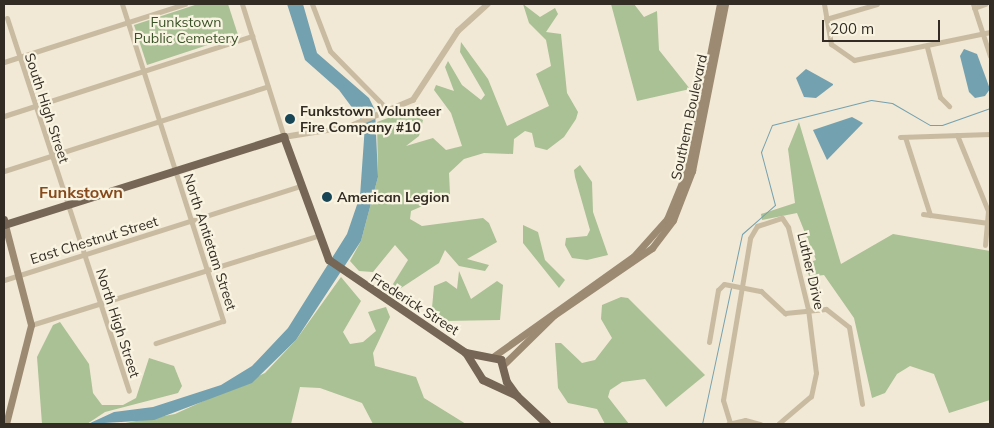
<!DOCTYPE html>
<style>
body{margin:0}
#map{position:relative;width:994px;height:428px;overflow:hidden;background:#f1e9d5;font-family:Mulish,sans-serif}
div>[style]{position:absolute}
.green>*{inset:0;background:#aac095}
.water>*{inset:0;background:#74a1af}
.stream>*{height:1px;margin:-0.5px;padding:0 0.5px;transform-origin:0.5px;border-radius:0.5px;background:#74a1af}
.minor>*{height:5px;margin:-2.5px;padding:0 2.5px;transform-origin:2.5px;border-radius:2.5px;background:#c9bba1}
.tertiary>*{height:5.5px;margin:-2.75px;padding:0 2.75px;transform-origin:2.75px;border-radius:2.75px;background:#c9bba1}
.secondary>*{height:7px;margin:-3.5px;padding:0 3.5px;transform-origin:3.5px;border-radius:3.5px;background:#9d8a73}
.primary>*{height:8px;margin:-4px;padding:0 4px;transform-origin:4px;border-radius:4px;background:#766655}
.dots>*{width:14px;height:14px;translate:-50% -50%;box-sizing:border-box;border:2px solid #f9f3e1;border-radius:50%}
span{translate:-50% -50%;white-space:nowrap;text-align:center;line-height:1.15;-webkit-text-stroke:4.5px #f9f3e1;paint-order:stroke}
.park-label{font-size:14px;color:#3a5227}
.street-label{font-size:14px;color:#332c24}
.poi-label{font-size:14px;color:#332c24;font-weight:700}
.left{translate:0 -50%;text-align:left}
.quarter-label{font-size:16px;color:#85491b;font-weight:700}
.frame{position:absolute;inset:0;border:5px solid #332c24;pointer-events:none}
.scale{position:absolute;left:822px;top:20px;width:118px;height:22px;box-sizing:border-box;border:2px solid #332c24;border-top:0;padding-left:6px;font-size:15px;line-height:18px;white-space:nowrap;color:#332c24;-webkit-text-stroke:4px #f9f3e1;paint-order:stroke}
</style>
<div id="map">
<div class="green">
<i style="clip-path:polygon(198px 4px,228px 4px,238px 35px,147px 65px,134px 25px)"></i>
<i style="clip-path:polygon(523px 4px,540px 17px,555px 8px,558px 14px,546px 32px,561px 34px,567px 93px,578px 112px,576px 119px,564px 137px,547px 150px,535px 147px,532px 133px,525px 131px,514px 139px,513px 154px,484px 153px,464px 159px,449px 173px,450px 194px,411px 211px,410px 219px,422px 226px,483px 218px,489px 223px,497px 242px,467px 259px,489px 265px,485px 271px,459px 266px,445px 250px,439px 263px,398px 290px,393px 284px,408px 260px,395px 245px,373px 272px,359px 271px,350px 261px,361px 241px,378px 177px,377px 122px,407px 111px,423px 120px,419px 136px,406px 146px,433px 138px,446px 150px,462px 146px,451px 113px,434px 90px,436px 85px,454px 91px,445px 67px,448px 61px,462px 85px,481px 100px,485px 95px,460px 52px,461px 42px,488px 79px,507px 126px,549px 106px,536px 74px,551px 66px,546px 40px,529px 23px)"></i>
<i style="clip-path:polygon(611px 4px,634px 4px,644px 17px,657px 11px,659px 50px,690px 89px,637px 101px)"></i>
<i style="clip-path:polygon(799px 122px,841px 264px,893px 234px,990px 251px,990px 400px,949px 413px,934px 374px,910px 366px,897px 374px,885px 393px,872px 398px,854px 318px,824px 275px,816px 276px,820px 289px,816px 292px,804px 264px,816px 260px,797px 213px,762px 220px,761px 214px,795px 203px,788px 149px)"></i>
<i style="clip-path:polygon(580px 165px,592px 182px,593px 212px,608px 255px,587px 260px,572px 258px,565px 245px,566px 238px,587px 236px,590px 230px,575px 177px,574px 170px)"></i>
<i style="clip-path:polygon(523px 225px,538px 232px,545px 260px,565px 280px,559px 288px,523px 243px)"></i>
<i style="clip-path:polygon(459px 271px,471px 299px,497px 281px,503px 285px,500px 320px,444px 321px,432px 308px,434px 286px,446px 281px,457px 289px)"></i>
<i style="clip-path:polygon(341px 277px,361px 301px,343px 332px,350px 344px,363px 342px,376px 331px,368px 312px,386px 307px,390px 317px,373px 353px,375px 366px,416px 377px,424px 398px,466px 424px,373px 424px,362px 403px,320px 388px,300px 387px,291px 424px,120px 424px,175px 414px,265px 373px,296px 340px)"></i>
<i style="clip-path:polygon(621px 297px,628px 298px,705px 375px,666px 407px,645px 379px,622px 382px,610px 390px,608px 397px,629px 424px,605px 424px,597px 409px,568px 403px,558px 388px,555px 343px,561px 343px,582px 363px,595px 360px,612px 338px,601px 319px,602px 305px)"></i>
<i style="clip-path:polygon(60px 322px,89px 364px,93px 393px,102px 405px,123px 405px,136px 398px,149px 358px,174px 366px,182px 386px,178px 393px,105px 412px,87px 424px,42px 424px,37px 357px,53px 325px)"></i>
</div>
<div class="water">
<i style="clip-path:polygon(287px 4px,303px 4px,317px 53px,369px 98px,375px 110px,378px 177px,361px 241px,296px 340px,252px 383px,154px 420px,88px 424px,114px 412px,153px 407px,221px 385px,252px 366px,288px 328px,347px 234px,360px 196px,365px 125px,339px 90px,305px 60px)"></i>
<i style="clip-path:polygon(964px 49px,977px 54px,990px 89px,985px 96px,975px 98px,969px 92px,960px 56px)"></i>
<i style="clip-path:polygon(806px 69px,833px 84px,833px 85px,816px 98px,804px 97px,796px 78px)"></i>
<i style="clip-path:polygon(852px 117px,863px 123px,827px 160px,813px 130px)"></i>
</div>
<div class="stream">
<i style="left:732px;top:281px;width:48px;rotate:-78deg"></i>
<i style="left:742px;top:234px;width:44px;rotate:-41.3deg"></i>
<i style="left:775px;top:205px;width:55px;rotate:-104.8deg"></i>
<i style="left:761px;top:152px;width:29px;rotate:-68deg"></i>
<i style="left:772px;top:125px;width:102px;rotate:-14.2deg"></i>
<i style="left:871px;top:100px;width:21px;rotate:8deg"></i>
<i style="left:892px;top:103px;width:44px;rotate:30.1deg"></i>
<i style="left:930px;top:125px;width:12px"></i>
<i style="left:942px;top:125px;width:51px;rotate:-19.5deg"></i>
<i style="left:702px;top:424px;width:139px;rotate:-78deg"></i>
</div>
<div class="minor">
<i style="left:122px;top:4px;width:333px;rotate:72.3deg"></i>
<i style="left:223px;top:321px;width:71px;rotate:161.8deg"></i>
<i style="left:242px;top:4px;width:139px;rotate:72.5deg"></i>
<i style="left:312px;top:4px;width:50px;rotate:69deg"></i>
<i style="left:330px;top:51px;width:81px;rotate:45.5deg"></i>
<i style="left:824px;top:4px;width:41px;rotate:80.1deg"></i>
<i style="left:831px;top:44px;width:28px;rotate:35deg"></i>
<i style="left:854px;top:60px;width:139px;rotate:-11.6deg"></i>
<i style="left:973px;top:4px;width:55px;rotate:71.9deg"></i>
<i style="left:974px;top:8px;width:12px;rotate:-20deg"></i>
<i style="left:7px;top:18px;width:392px;rotate:71.9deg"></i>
<i style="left:826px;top:19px;width:53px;rotate:-16.4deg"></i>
<i style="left:927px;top:47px;width:52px;rotate:75.4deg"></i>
<i style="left:940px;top:97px;width:13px;rotate:45deg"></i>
<i style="left:4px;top:62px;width:190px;rotate:-17.8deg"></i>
<i style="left:4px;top:116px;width:261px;rotate:-17.9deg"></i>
<i style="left:957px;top:135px;width:82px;rotate:67.8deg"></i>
<i style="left:988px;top:211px;width:34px;rotate:95deg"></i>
<i style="left:900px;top:137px;width:90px;rotate:-1.9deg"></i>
<i style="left:905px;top:137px;width:82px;rotate:72.2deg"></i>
<i style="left:4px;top:171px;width:277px;rotate:-17.8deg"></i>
<i style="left:923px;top:214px;width:66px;rotate:7.9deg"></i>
<i style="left:4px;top:280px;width:312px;rotate:-17.6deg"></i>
<i style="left:31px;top:325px;width:300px;rotate:-17.3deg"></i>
<i style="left:709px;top:342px;width:53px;rotate:-80.2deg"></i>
<i style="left:718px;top:290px;width:8px;rotate:-45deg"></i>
<i style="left:724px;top:284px;width:38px;rotate:11deg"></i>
<i style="left:761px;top:291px;width:33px;rotate:43deg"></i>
<i style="left:785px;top:313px;width:41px;rotate:-5.6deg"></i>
<i style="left:826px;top:309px;width:29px;rotate:38deg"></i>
<i style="left:849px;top:327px;width:78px;rotate:80.4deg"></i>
<i style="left:730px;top:423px;width:24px;rotate:-107deg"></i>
<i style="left:723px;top:400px;width:164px;rotate:-80.5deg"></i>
<i style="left:750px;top:238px;width:14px;rotate:-60deg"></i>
<i style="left:757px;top:226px;width:26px;rotate:-18deg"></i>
<i style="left:782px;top:218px;width:11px;rotate:56deg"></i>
<i style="left:788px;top:227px;width:84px;rotate:76.3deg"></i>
<i style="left:808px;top:309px;width:64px;rotate:82.9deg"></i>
<i style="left:816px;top:373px;width:24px;rotate:102deg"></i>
<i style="left:811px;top:396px;width:43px;rotate:139.7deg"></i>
<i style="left:728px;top:424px;width:17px;rotate:-13deg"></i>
<i style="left:745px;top:420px;width:16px;rotate:15deg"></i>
</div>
<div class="tertiary">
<i style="left:284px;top:137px;width:68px;rotate:-9.3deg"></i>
<i style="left:351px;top:126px;width:67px;rotate:-22.8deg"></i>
<i style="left:413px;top:100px;width:82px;rotate:-56.9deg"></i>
<i style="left:458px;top:31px;width:40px;rotate:-42deg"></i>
</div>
<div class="secondary">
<i style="left:5px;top:225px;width:103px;rotate:75.4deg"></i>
<i style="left:31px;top:325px;width:102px;rotate:104.2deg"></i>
<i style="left:494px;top:356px;width:171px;rotate:-35.5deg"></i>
<i style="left:633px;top:257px;width:51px;rotate:-48.2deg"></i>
<i style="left:667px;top:219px;width:55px;rotate:-67.6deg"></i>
<i style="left:688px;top:168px;width:167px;rotate:-79deg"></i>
<i style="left:504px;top:364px;width:70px;rotate:-44.4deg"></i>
<i style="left:554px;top:315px;width:119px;rotate:-34.4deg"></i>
<i style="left:652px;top:248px;width:35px;rotate:-53deg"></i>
<i style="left:673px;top:220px;width:53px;rotate:-68.8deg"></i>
<i style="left:692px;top:171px;width:170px;rotate:-78.8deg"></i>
</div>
<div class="primary">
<i style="left:4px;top:220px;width:5px;rotate:79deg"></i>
<i style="left:5px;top:225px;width:293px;rotate:-17.5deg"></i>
<i style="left:284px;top:137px;width:131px;rotate:69.9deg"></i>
<i style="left:329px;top:260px;width:166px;rotate:34.2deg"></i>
<i style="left:466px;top:353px;width:32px;rotate:58deg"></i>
<i style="left:483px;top:380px;width:38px;rotate:25deg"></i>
<i style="left:466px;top:353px;width:36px;rotate:11deg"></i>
<i style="left:501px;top:360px;width:23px;rotate:75deg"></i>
<i style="left:507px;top:382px;width:17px;rotate:54deg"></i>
<i style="left:517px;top:396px;width:41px;rotate:43deg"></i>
</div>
<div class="dots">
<i style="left:290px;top:119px;background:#194656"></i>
<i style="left:327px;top:197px;background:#194656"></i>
</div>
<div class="park-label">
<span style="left:186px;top:30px">Funkstown<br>Public Cemetery</span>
</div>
<div class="street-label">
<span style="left:47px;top:108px;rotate:72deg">South High Street</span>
<span style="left:689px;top:117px;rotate:-78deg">Southern Boulevard</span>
<span style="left:94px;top:240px;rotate:-17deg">East Chestnut Street</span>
<span style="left:210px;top:242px;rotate:72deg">North Antietam Street</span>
<span style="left:811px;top:271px;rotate:77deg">Luther Drive</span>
<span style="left:415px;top:304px;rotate:33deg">Frederick Street</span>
<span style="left:118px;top:323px;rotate:72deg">North High Street</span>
</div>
<div class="poi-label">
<span class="left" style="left:300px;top:119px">Funkstown Volunteer<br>Fire Company #10</span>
<span class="left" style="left:337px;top:197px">American Legion</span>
</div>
<div class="quarter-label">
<span style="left:81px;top:192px">Funkstown</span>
</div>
<div class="frame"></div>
<div class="scale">200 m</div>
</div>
